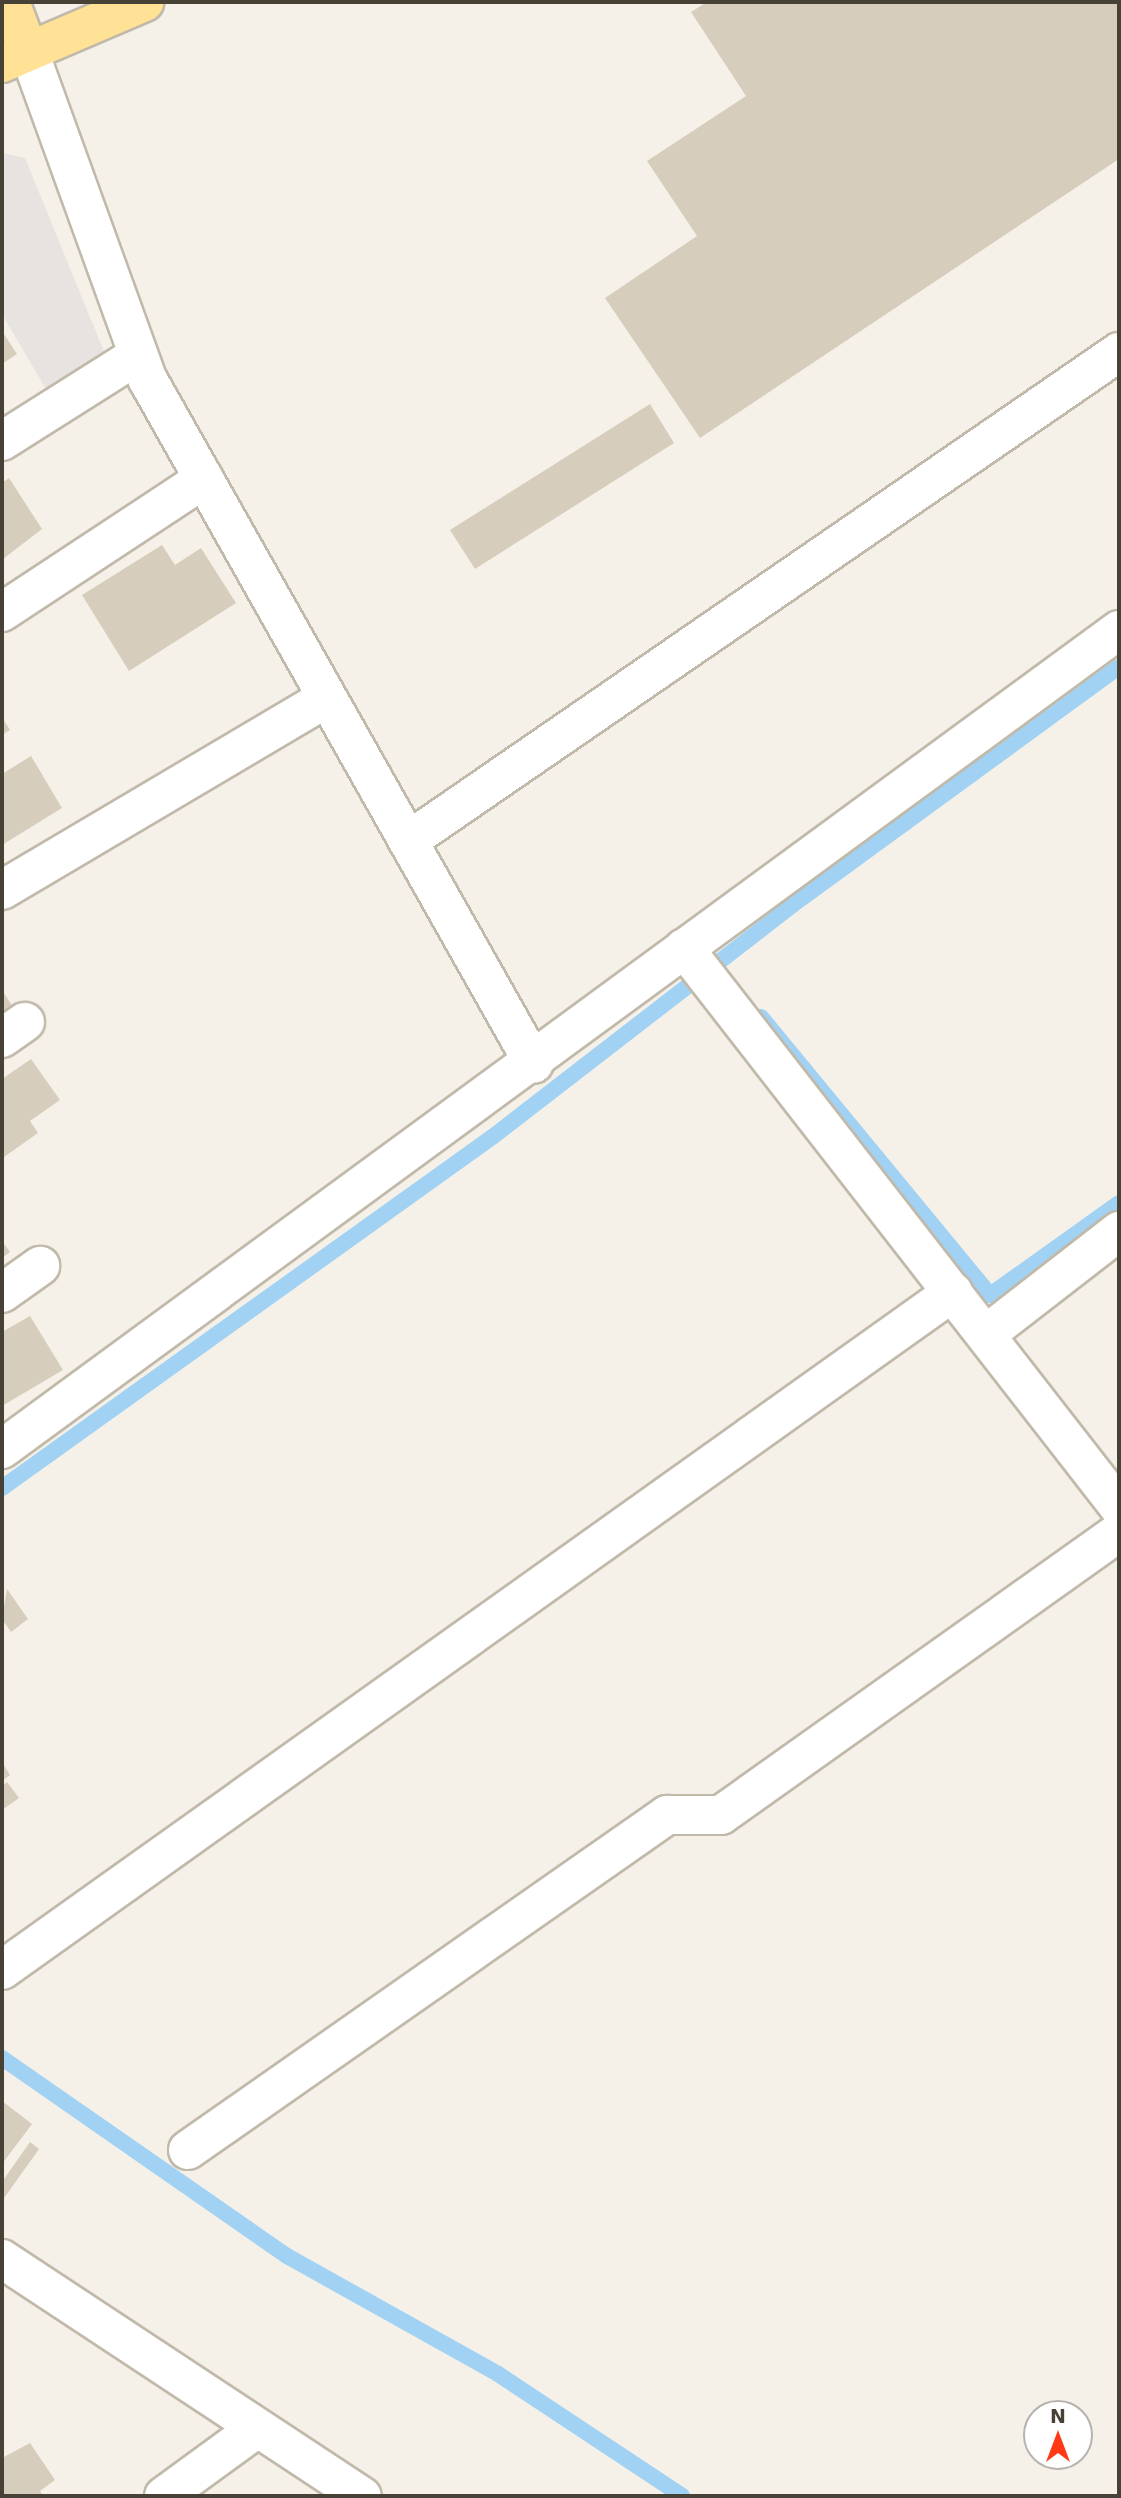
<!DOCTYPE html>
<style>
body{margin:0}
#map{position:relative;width:1121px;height:2498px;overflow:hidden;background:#f5f1e8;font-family:"DejaVu Sans",sans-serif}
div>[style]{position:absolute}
.parking>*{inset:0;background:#e6e3e0}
.stream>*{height:16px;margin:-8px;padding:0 8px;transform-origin:8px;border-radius:8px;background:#a1d2f4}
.building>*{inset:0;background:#d7cdbc}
.roads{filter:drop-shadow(2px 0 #c1b9aa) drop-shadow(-2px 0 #c1b9aa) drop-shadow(0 2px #c1b9aa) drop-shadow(0 -2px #c1b9aa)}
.minor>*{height:38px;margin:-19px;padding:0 19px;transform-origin:19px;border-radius:19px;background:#fff}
.major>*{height:38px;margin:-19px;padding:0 19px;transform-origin:19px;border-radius:19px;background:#ffe296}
span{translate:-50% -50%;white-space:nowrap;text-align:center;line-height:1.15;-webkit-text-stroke:7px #fff;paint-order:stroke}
.frame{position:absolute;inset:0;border:4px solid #484136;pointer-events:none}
.north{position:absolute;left:1023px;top:2400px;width:70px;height:70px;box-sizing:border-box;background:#fff;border:2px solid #b6b3af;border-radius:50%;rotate:0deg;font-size:19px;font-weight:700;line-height:28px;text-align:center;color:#484136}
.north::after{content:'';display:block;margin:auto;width:24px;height:32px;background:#ff3914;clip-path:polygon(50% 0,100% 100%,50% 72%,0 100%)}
</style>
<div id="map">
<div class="parking">
<i style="clip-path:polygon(2px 153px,25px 158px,107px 359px,46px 389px,2px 314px)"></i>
</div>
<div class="stream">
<i style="left:761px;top:1017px;width:360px;rotate:50.5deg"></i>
<i style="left:990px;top:1295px;width:158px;rotate:-35.5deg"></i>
<i style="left:2px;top:1488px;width:606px;rotate:-35.6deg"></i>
<i style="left:495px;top:1135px;width:388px;rotate:-37.7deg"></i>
<i style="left:802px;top:898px;width:392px;rotate:-36.1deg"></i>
<i style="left:2px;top:2058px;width:347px;rotate:34.8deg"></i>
<i style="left:287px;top:2256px;width:242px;rotate:29.2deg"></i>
<i style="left:498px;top:2374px;width:221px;rotate:33.5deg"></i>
</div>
<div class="building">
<i style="clip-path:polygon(707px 2px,1119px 2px,1119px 159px,700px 438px,605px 298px,697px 236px,647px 161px,746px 96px,691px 12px)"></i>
<i style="clip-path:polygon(2px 331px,17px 354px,2px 364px)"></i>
<i style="clip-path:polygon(650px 404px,674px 443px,475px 569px,450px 530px)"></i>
<i style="clip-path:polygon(9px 478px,42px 529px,3px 559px,2px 483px)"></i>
<i style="clip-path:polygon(162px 545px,175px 565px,201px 548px,236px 603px,129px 671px,82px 595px)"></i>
<i style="clip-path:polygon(2px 717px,10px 730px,2px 735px)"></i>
<i style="clip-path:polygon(31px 756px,62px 808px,2px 845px,2px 774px)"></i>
<i style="clip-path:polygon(2px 990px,13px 1007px,2px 1014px)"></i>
<i style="clip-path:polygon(31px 1059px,60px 1100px,30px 1121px,38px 1133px,4px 1157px,2px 1079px)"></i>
<i style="clip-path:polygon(2px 1241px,10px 1252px,2px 1258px)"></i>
<i style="clip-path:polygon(30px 1316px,63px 1370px,2px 1406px,2px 1332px)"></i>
<i style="clip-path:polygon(7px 1589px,28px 1619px,11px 1632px,2px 1619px)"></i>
<i style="clip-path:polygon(2px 1762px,10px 1775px,2px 1781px)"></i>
<i style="clip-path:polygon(7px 1782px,19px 1798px,2px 1810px,2px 1786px)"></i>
<i style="clip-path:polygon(2px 2101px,32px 2124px,2px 2164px)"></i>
<i style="clip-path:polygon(30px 2142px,39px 2149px,2px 2201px,2px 2182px)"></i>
<i style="clip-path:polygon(30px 2443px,55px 2480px,40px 2491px,43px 2496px,2px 2496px,2px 2458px)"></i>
</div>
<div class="roads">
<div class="minor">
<i style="left:29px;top:52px;width:349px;rotate:70.1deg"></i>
<i style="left:148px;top:380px;width:785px;rotate:60.56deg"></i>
<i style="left:2px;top:441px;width:161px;rotate:-32.3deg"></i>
<i style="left:2px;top:612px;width:242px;rotate:-33.4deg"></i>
<i style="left:408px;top:841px;width:863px;rotate:-34.52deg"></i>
<i style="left:2px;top:890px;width:377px;rotate:-30.6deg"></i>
<i style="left:684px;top:948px;width:708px;rotate:52.11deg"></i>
<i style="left:2px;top:1038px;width:28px;rotate:-35deg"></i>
<i style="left:2px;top:1293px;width:47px;rotate:-35.4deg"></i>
<i style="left:989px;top:1332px;width:165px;rotate:-37.8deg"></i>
<i style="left:2px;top:1449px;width:1385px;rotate:-36.25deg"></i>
<i style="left:2px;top:1970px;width:1168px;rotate:-35.49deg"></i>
<i style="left:188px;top:2150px;width:585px;rotate:-34.97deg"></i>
<i style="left:667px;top:1815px;width:54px"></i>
<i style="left:721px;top:1815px;width:488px;rotate:-35.4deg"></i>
<i style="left:2px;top:2259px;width:431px;rotate:33.4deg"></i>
<i style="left:164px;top:2496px;width:114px;rotate:-36.1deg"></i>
</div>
<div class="major">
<i style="left:10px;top:2px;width:53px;rotate:69.2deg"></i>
<i style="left:2px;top:63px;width:155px;rotate:-23.2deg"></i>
</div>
</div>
<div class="frame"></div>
<div class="north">N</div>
</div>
